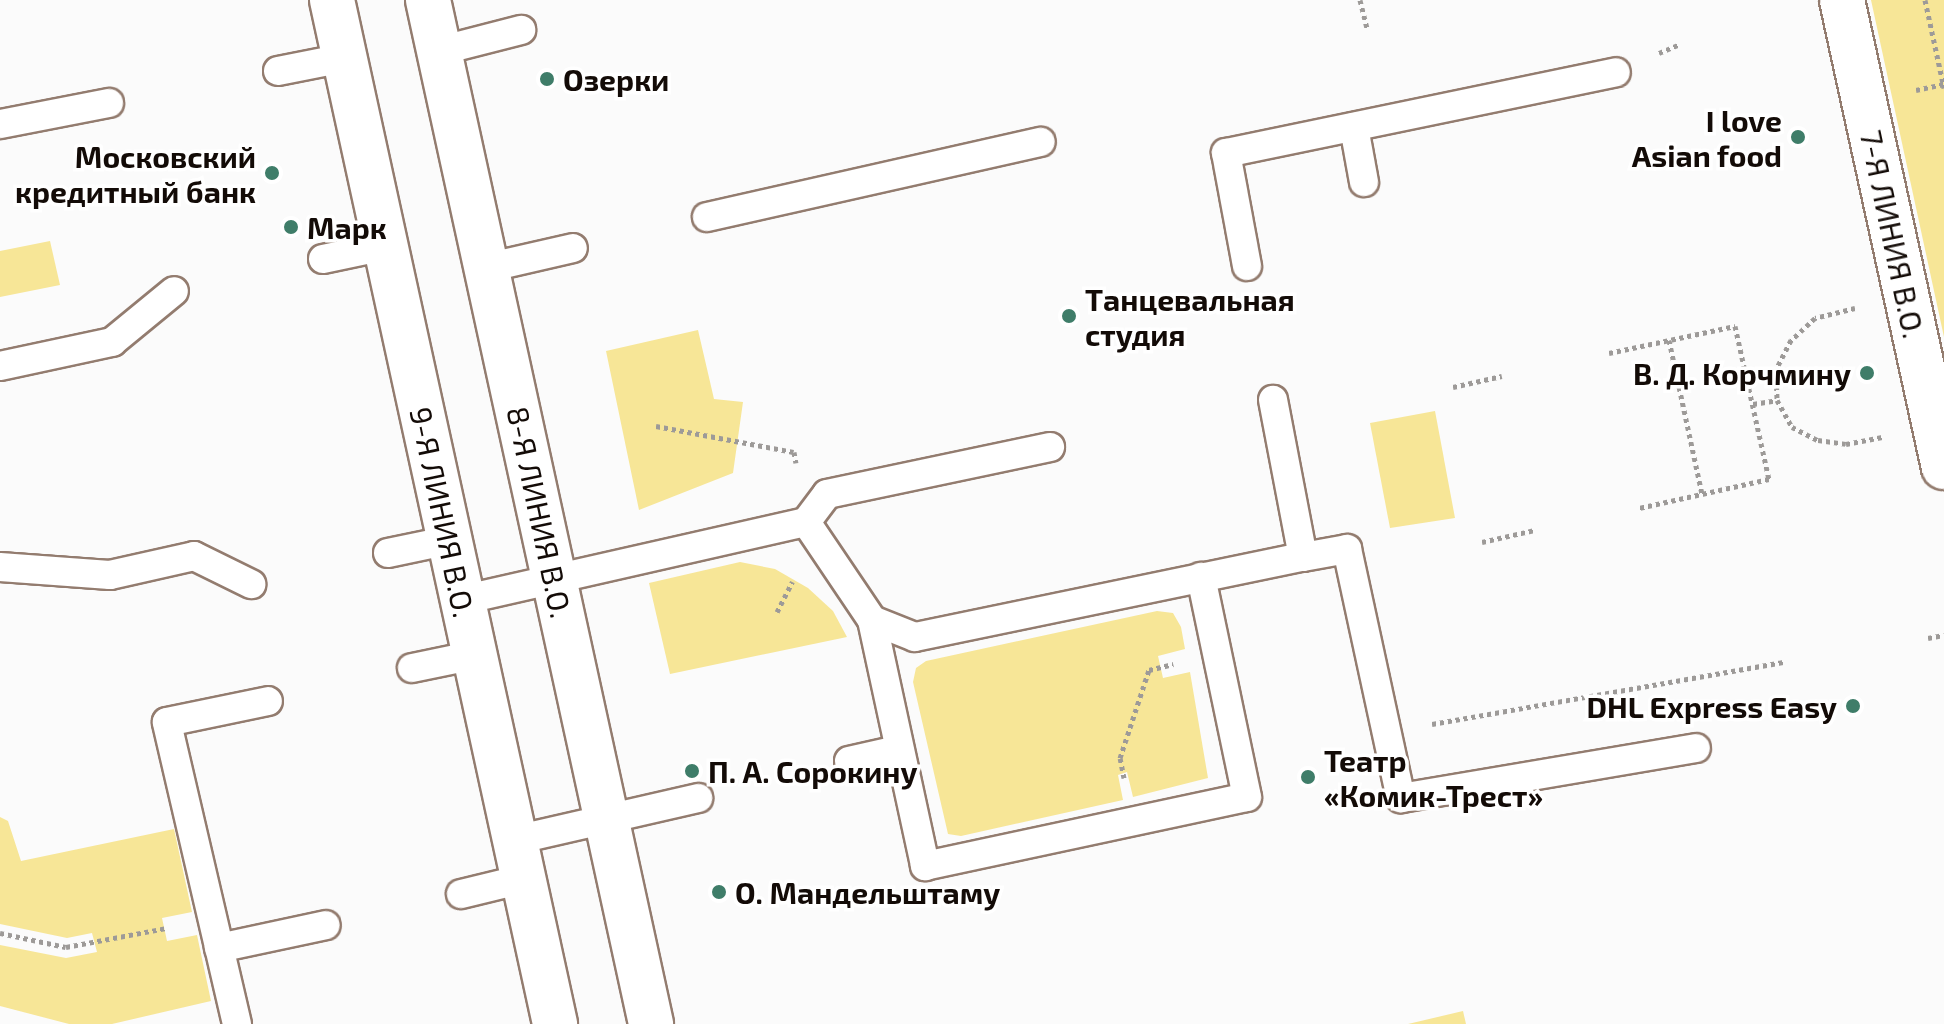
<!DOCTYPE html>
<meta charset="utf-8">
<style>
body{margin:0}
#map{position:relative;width:1944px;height:1024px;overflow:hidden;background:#fbfbfb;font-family:"Exo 2",sans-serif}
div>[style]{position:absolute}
.green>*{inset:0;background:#f7e697}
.path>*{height:5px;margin-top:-2.5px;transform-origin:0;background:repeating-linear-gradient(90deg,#9d9a98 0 4px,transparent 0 8px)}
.roads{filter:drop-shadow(2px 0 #937c6f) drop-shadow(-2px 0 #937c6f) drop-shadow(0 2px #937c6f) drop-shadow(0 -2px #937c6f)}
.lane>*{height:28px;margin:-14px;padding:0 14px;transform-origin:14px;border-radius:14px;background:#fff}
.street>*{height:44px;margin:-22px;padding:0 22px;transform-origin:22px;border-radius:22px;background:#fff}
.secondary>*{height:44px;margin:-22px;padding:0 22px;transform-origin:22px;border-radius:22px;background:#fff}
.dots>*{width:22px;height:22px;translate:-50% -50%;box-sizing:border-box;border:4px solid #fff;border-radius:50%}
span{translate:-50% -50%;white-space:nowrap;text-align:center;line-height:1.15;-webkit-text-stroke:7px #fff;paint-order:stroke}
.poi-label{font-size:30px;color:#130b07;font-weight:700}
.left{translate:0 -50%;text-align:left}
.right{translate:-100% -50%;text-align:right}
.street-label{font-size:30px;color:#130b07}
</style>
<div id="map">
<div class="green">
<i style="clip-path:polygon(1871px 0,1944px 0,1944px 337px)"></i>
<i style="clip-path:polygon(50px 241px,60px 285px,0 297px,0 251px)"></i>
<i style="clip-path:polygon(698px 330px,714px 399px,743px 402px,733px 473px,639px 510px,606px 351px)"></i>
<i style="clip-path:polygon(1435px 411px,1455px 518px,1390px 528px,1370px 423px)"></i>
<i style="clip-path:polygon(740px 562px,775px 569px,808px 588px,833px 611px,847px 637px,670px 674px,649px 583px)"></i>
<i style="clip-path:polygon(1157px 611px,1173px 613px,1181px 627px,1185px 649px,1158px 656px,1163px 678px,1190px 672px,1208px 778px,1133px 797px,1127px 772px,1118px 775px,1123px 800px,961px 836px,948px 834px,913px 682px,916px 668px,926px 661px)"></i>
<i style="clip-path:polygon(0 817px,8px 821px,21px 861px,174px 829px,192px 912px,162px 918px,167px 941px,197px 935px,211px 1001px,112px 1024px,69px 1024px,0 1006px,0 945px,66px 958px,97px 952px,92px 933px,67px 938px,0 924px)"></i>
<i style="clip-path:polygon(1463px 1011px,1466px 1024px,1408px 1024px)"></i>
</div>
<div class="path">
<i style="left:1360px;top:0;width:30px;rotate:76deg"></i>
<i style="left:1925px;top:0;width:90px;rotate:77.8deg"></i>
<i style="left:1659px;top:53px;width:23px;rotate:-23deg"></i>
<i style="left:1916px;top:90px;width:29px;rotate:-12deg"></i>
<i style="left:1855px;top:308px;width:41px;rotate:166deg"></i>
<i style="left:1815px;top:318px;width:33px;rotate:137deg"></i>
<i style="left:1791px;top:340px;width:34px;rotate:117deg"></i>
<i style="left:1776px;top:370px;width:30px;rotate:88deg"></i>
<i style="left:1777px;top:400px;width:31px;rotate:61deg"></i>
<i style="left:1792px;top:427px;width:29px;rotate:27deg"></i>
<i style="left:1818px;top:440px;width:28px;rotate:8deg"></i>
<i style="left:1846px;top:444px;width:37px;rotate:-11deg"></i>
<i style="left:1669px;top:340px;width:157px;rotate:77.9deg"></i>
<i style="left:1609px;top:353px;width:129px;rotate:-12.1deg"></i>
<i style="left:1735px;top:326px;width:157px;rotate:77.5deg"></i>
<i style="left:1769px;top:479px;width:133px;rotate:167.4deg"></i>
<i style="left:1453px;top:387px;width:50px;rotate:-12.7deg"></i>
<i style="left:1753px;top:404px;width:24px;rotate:-9deg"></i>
<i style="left:656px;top:426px;width:140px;rotate:10.7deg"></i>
<i style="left:794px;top:452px;width:11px;rotate:80deg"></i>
<i style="left:1482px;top:542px;width:54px;rotate:-12.8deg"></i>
<i style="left:777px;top:612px;width:34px;rotate:-63deg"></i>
<i style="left:1928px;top:638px;width:16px;rotate:-11deg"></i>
<i style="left:1432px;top:724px;width:358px;rotate:-10deg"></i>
<i style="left:1124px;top:778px;width:20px;rotate:-101deg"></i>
<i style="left:1120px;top:758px;width:93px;rotate:-71.8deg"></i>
<i style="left:1149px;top:670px;width:25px;rotate:-14deg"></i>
<i style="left:0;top:933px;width:67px;rotate:12deg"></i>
<i style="left:66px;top:947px;width:103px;rotate:-10.7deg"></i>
</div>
<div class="roads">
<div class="lane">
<i style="left:439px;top:51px;width:85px;rotate:-14.4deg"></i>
<i style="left:278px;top:71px;width:67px;rotate:-11.1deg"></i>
<i style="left:0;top:124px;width:111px;rotate:-10.9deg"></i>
<i style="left:1354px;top:127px;width:56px;rotate:79.7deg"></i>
<i style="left:707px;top:217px;width:342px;rotate:-12.7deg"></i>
<i style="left:323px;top:259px;width:63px;rotate:-11.8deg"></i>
<i style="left:1247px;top:266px;width:115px;rotate:-100.5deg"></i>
<i style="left:1226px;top:153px;width:398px;rotate:-11.7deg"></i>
<i style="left:486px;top:268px;width:89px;rotate:-12.9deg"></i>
<i style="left:0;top:366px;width:115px;rotate:-12.1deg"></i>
<i style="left:112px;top:342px;width:80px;rotate:-39.4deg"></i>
<i style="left:806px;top:522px;width:118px;rotate:56deg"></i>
<i style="left:872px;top:620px;width:46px;rotate:21.6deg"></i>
<i style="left:915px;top:637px;width:396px;rotate:-11.7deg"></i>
<i style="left:1303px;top:557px;width:160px;rotate:-100.8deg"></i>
<i style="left:388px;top:553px;width:63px;rotate:-11.8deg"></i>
<i style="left:1303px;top:557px;width:45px;rotate:-10.3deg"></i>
<i style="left:1347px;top:549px;width:255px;rotate:77.8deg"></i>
<i style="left:1401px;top:798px;width:299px;rotate:-9.6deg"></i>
<i style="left:0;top:567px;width:110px;rotate:4.2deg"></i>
<i style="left:110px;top:575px;width:86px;rotate:-12.7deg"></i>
<i style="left:194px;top:556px;width:64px;rotate:26.2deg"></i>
<i style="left:462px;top:600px;width:353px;rotate:-12.8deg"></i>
<i style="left:806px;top:522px;width:35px;rotate:-53deg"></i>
<i style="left:827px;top:494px;width:228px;rotate:-11.9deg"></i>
<i style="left:872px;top:620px;width:252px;rotate:77.8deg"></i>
<i style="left:925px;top:866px;width:329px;rotate:-12.1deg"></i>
<i style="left:1247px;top:797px;width:225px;rotate:-101.8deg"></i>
<i style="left:412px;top:668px;width:64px;rotate:-11.7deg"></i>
<i style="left:849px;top:761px;width:50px;rotate:-12.7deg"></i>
<i style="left:515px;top:840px;width:188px;rotate:-12.9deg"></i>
<i style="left:461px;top:894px;width:64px;rotate:-13.6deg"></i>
<i style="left:219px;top:948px;width:109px;rotate:-12.1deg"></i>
<i style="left:237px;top:1024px;width:310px;rotate:-103.1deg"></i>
<i style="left:167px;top:722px;width:103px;rotate:-11.7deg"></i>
</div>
<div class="street">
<i style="left:1842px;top:0;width:478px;rotate:77.7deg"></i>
</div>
<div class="secondary">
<i style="left:332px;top:0;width:1048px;rotate:77.71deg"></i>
<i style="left:428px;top:0;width:1048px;rotate:77.71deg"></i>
</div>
</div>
<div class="dots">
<i style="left:547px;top:79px;background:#3f7d69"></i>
<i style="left:1798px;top:137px;background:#3f7d69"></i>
<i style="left:272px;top:173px;background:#3f7d69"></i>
<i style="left:291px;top:227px;background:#3f7d69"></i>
<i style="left:1069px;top:316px;background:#3f7d69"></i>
<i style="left:1867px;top:373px;background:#3f7d69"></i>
<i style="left:1853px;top:706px;background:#3f7d69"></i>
<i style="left:692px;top:771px;background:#3f7d69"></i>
<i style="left:1308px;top:777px;background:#3f7d69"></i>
<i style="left:719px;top:892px;background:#3f7d69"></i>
</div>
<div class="poi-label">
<span class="left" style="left:563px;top:79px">Озерки</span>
<span class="right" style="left:1782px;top:137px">I love<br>Asian food</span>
<span class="right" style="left:256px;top:173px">Московский<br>кредитный банк</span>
<span class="left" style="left:307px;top:227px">Марк</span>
<span class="left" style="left:1085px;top:316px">Танцевальная<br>студия</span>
<span class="right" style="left:1851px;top:373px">В. Д. Корчмину</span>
<span class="right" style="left:1837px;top:706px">DHL Express Easy</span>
<span class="left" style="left:1324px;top:777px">Театр<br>«Комик-Трест»</span>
<span class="left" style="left:708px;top:771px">П. А. Сорокину</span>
<span class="left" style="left:735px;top:892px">О. Мандельштаму</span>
</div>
<div class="street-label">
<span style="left:1893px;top:234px;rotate:78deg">7-Я ЛИНИЯ В.О.</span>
<span style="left:443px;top:512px;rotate:78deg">9-Я ЛИНИЯ В.О.</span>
<span style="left:540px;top:512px;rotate:78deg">8-Я ЛИНИЯ В.О.</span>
</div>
</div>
